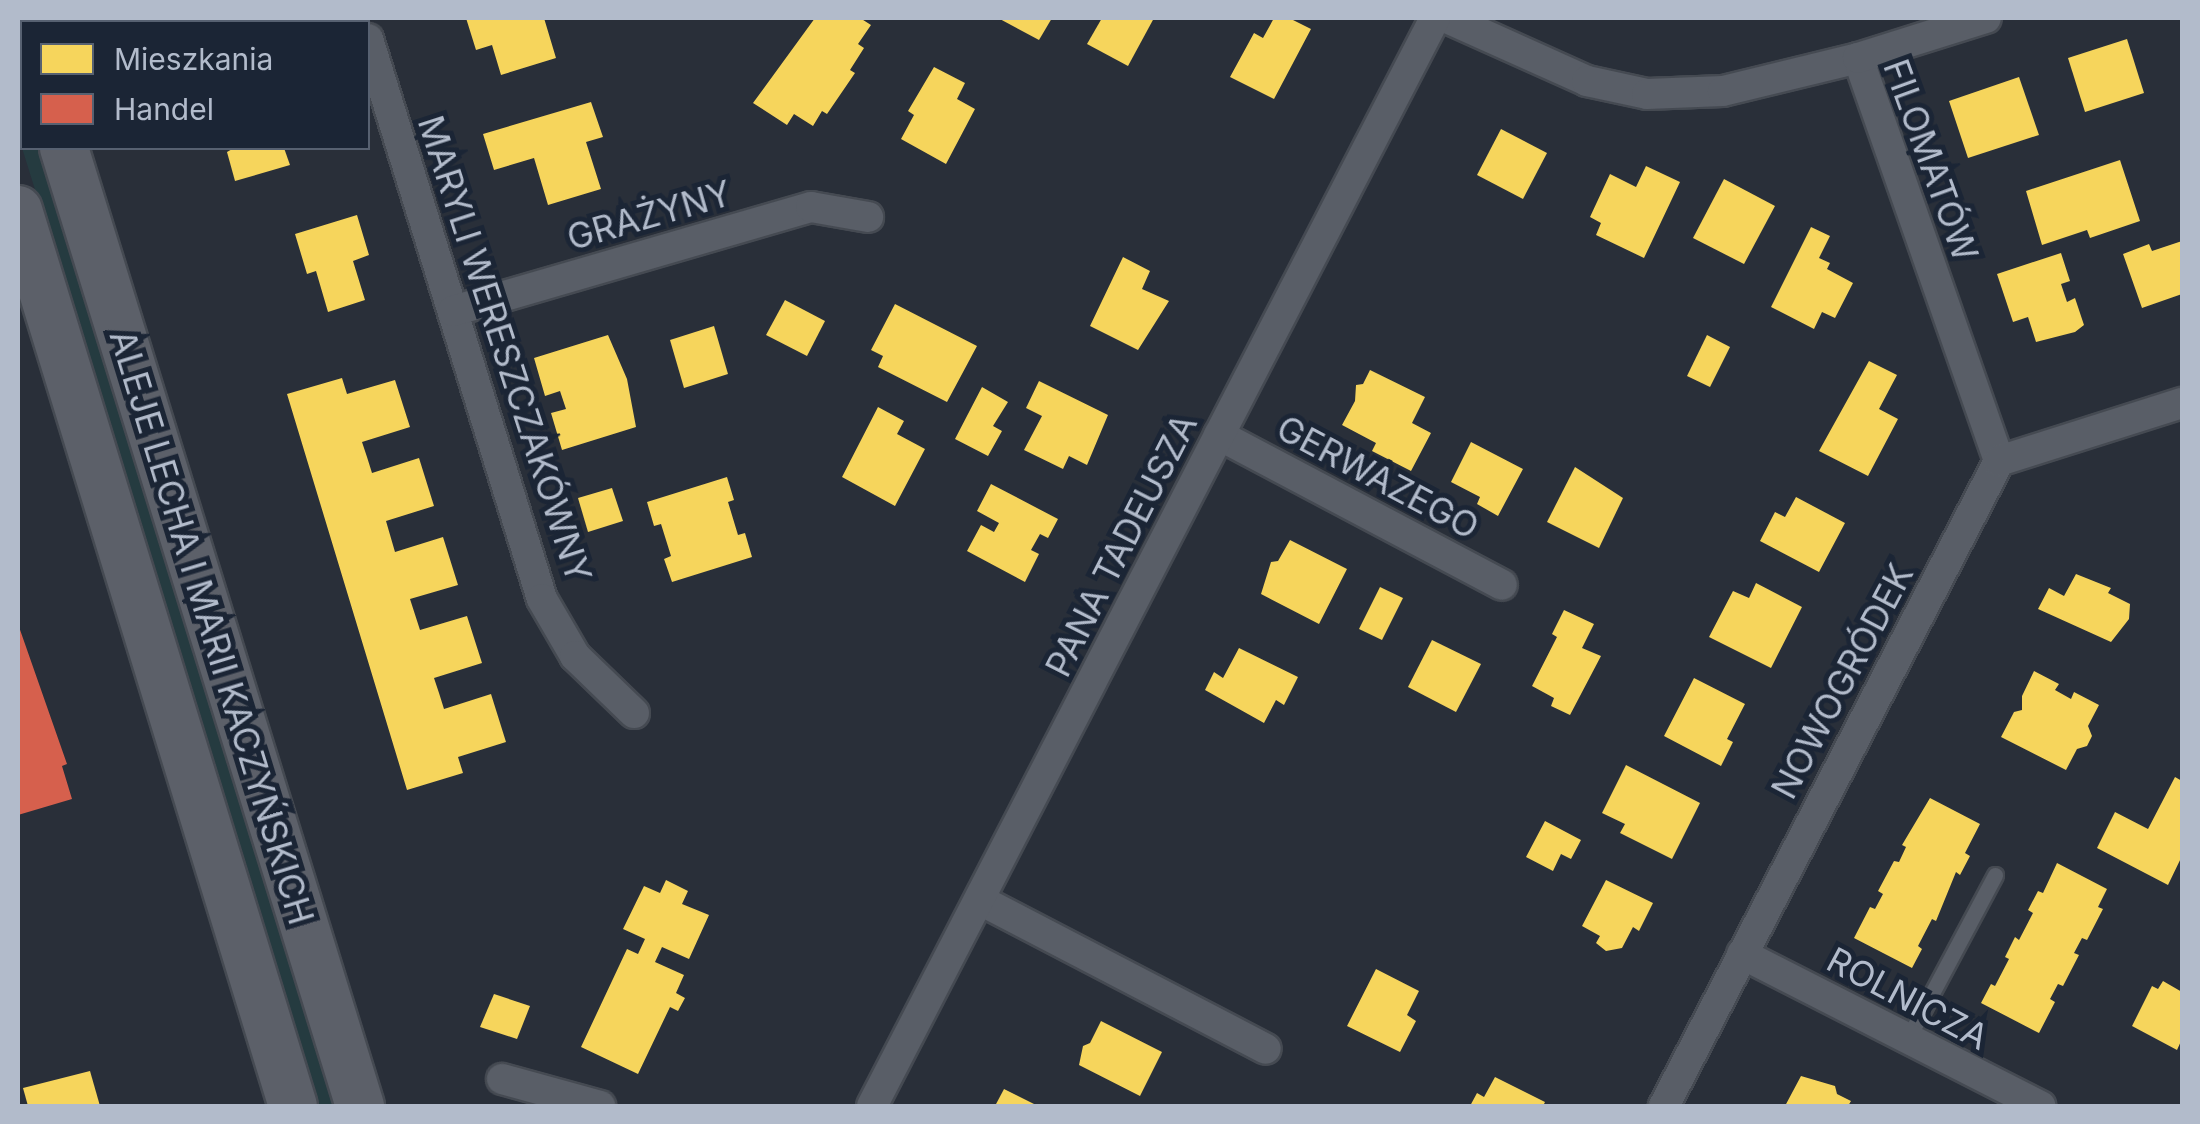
<!DOCTYPE html>
<meta charset="utf-8">
<style>
body{margin:0}
#map{position:relative;width:2200px;height:1124px;overflow:hidden;background:#292f39;font-family:Inter,sans-serif}
div>[style]{position:absolute}
.green>*{inset:0;background:#253b40}
.homes>*{inset:0;background:#f6d55c}
.shops>*{inset:0;background:#d6604d}
.roads{filter:drop-shadow(2px 0 #454a52) drop-shadow(-2px 0 #454a52) drop-shadow(0 2px #454a52) drop-shadow(0 -2px #454a52)}
.service>*{height:15px;margin:-7.5px;padding:0 7.5px;transform-origin:7.5px;border-radius:7.5px;background:#595e67}
.minor>*{height:30px;margin:-15px;padding:0 15px;transform-origin:15px;border-radius:15px;background:#595e67}
.primary>*{height:48px;margin:-24px;padding:0 24px;transform-origin:24px;border-radius:24px;background:#5c6069}
span{translate:-50% -50%;white-space:nowrap;text-align:center;line-height:1.15;-webkit-text-stroke:10px #1b2535;paint-order:stroke}
.street-label{font-size:35px;color:#b2bbcb}
.frame{position:absolute;inset:0;border:20px solid #b2bbcb;pointer-events:none}
.legend{position:absolute;left:20px;top:20px;width:350px;height:130px;box-sizing:border-box;background:#1b2535;border:2px solid #576171;margin:0;padding:12px 18px;list-style:none;font-size:30px;color:#b2bbcb}
.legend li{display:flex;align-items:center;gap:20px;height:50px}
.legend b{width:50px;border:2px solid #576171}
</style>
<div id="map">
<div class="green">
<i style="clip-path:polygon(18px 90px,22px 102px,22px 148px,40px 148px,338px 1106px,320px 1106px,18px 135px)"></i>
</div>
<div class="homes">
<i style="clip-path:polygon(466px 18px,544px 18px,556px 58px,501px 75px,492px 45px,476px 50px)"></i>
<i style="clip-path:polygon(815px 18px,860px 18px,871px 25px,858px 44px,864px 48px,850px 70px,855px 73px,827px 114px,822px 111px,813px 126px,794px 114px,787px 125px,753px 103px)"></i>
<i style="clip-path:polygon(998px 18px,1052px 18px,1039px 40px)"></i>
<i style="clip-path:polygon(1102px 18px,1154px 18px,1128px 66px,1087px 44px)"></i>
<i style="clip-path:polygon(1274px 18px,1289px 18px,1311px 29px,1274px 99px,1230px 77px,1254px 33px,1263px 38px)"></i>
<i style="clip-path:polygon(2127px 39px,2144px 93px,2085px 112px,2068px 58px)"></i>
<i style="clip-path:polygon(934px 67px,965px 83px,957px 99px,975px 109px,946px 164px,901px 139px,914px 115px,908px 111px)"></i>
<i style="clip-path:polygon(2019px 77px,2039px 135px,1968px 158px,1949px 101px)"></i>
<i style="clip-path:polygon(591px 102px,603px 137px,586px 142px,601px 189px,548px 205px,534px 158px,494px 170px,483px 134px)"></i>
<i style="clip-path:polygon(1501px 129px,1547px 153px,1523px 199px,1477px 175px)"></i>
<i style="clip-path:polygon(234px 148px,284px 148px,290px 165px,235px 181px,227px 152px)"></i>
<i style="clip-path:polygon(2120px 160px,2140px 221px,2090px 238px,2087px 230px,2042px 245px,2026px 191px)"></i>
<i style="clip-path:polygon(1646px 166px,1680px 182px,1644px 258px,1596px 235px,1601px 223px,1590px 217px,1610px 174px,1636px 187px)"></i>
<i style="clip-path:polygon(1724px 179px,1775px 206px,1744px 264px,1693px 238px)"></i>
<i style="clip-path:polygon(357px 215px,369px 255px,353px 261px,365px 300px,328px 312px,316px 271px,307px 274px,295px 234px)"></i>
<i style="clip-path:polygon(1811px 227px,1830px 236px,1819px 258px,1830px 263px,1827px 269px,1853px 283px,1835px 318px,1822px 312px,1814px 329px,1771px 307px)"></i>
<i style="clip-path:polygon(2182px 241px,2182px 294px,2142px 308px,2123px 254px,2149px 244px,2152px 251px)"></i>
<i style="clip-path:polygon(2061px 253px,2070px 281px,2061px 284px,2067px 302px,2075px 298px,2084px 325px,2075px 332px,2036px 342px,2028px 317px,2013px 322px,1997px 274px)"></i>
<i style="clip-path:polygon(1123px 257px,1150px 271px,1142px 289px,1169px 301px,1138px 350px,1090px 326px)"></i>
<i style="clip-path:polygon(785px 300px,825px 321px,807px 356px,766px 335px)"></i>
<i style="clip-path:polygon(895px 304px,977px 346px,947px 402px,878px 367px,883px 356px,871px 350px)"></i>
<i style="clip-path:polygon(714px 326px,728px 374px,684px 388px,670px 340px)"></i>
<i style="clip-path:polygon(608px 335px,627px 379px,636px 427px,562px 450px,551px 413px,566px 409px,560px 391px,545px 396px,534px 358px)"></i>
<i style="clip-path:polygon(1707px 335px,1730px 347px,1710px 387px,1687px 376px)"></i>
<i style="clip-path:polygon(1869px 361px,1897px 375px,1879px 409px,1898px 419px,1868px 476px,1819px 451px)"></i>
<i style="clip-path:polygon(1370px 370px,1425px 397px,1412px 423px,1431px 433px,1411px 471px,1372px 451px,1376px 443px,1342px 425px,1355px 401px,1356px 385px,1363px 384px)"></i>
<i style="clip-path:polygon(342px 378px,347px 394px,395px 380px,410px 427px,362px 442px,367px 457px,372px 473px,419px 458px,434px 506px,386px 521px,395px 552px,443px 537px,458px 585px,410px 599px,420px 630px,467px 616px,482px 663px,434px 678px,439px 693px,444px 709px,491px 694px,506px 742px,458px 757px,463px 773px,407px 790px,287px 394px)"></i>
<i style="clip-path:polygon(1039px 381px,1108px 415px,1087px 465px,1069px 456px,1063px 469px,1024px 450px,1042px 416px,1026px 408px)"></i>
<i style="clip-path:polygon(982px 387px,1008px 402px,993px 426px,1002px 431px,988px 456px,955px 439px)"></i>
<i style="clip-path:polygon(878px 407px,904px 421px,897px 434px,925px 449px,895px 506px,842px 477px)"></i>
<i style="clip-path:polygon(1471px 442px,1523px 469px,1498px 516px,1477px 504px,1480px 497px,1451px 482px)"></i>
<i style="clip-path:polygon(1575px 467px,1623px 498px,1599px 548px,1547px 522px)"></i>
<i style="clip-path:polygon(727px 477px,734px 500px,728px 502px,738px 535px,745px 533px,752px 557px,672px 582px,664px 559px,671px 556px,661px 524px,654px 526px,647px 502px)"></i>
<i style="clip-path:polygon(991px 484px,1058px 519px,1048px 538px,1040px 534px,1031px 550px,1039px 554px,1025px 582px,967px 551px,981px 525px,994px 532px,999px 523px,977px 511px)"></i>
<i style="clip-path:polygon(612px 488px,623px 521px,588px 532px,578px 498px)"></i>
<i style="clip-path:polygon(1796px 497px,1845px 523px,1819px 572px,1760px 541px,1775px 512px,1785px 517px)"></i>
<i style="clip-path:polygon(1290px 540px,1347px 569px,1319px 624px,1261px 594px,1271px 562px,1278px 561px)"></i>
<i style="clip-path:polygon(2076px 574px,2111px 588px,2108px 593px,2130px 604px,2129px 619px,2111px 642px,2038px 609px,2049px 588px,2064px 596px)"></i>
<i style="clip-path:polygon(1756px 583px,1802px 607px,1771px 668px,1709px 637px,1733px 591px,1749px 598px)"></i>
<i style="clip-path:polygon(1380px 587px,1403px 598px,1382px 640px,1359px 629px)"></i>
<i style="clip-path:polygon(1564px 610px,1594px 624px,1582px 648px,1601px 656px,1570px 715px,1551px 706px,1554px 698px,1532px 686px,1557px 637px,1552px 634px)"></i>
<i style="clip-path:polygon(1432px 640px,1481px 664px,1456px 712px,1408px 687px)"></i>
<i style="clip-path:polygon(1239px 648px,1298px 677px,1284px 705px,1276px 700px,1264px 723px,1205px 690px,1214px 672px,1223px 678px)"></i>
<i style="clip-path:polygon(2034px 671px,2059px 684px,2055px 690px,2071px 699px,2074px 692px,2099px 705px,2088px 726px,2092px 736px,2087px 746px,2077px 749px,2066px 770px,2001px 737px,2014px 712px,2022px 710px,2022px 696px)"></i>
<i style="clip-path:polygon(1694px 678px,1745px 704px,1727px 739px,1733px 742px,1721px 766px,1664px 736px)"></i>
<i style="clip-path:polygon(1626px 765px,1700px 803px,1672px 859px,1620px 833px,1625px 824px,1602px 813px)"></i>
<i style="clip-path:polygon(2175px 777px,2182px 781px,2182px 856px,2168px 885px,2097px 848px,2115px 812px,2148px 829px)"></i>
<i style="clip-path:polygon(1930px 798px,1980px 824px,1965px 853px,1970px 856px,1960px 875px,1956px 872px,1936px 921px,1932px 919px,1918px 946px,1922px 949px,1912px 968px,1854px 938px,1870px 907px,1875px 909px,1883px 894px,1878px 891px,1894px 861px,1899px 862px,1906px 847px,1902px 845px)"></i>
<i style="clip-path:polygon(1545px 821px,1581px 840px,1571px 859px,1561px 854px,1553px 871px,1526px 857px)"></i>
<i style="clip-path:polygon(2057px 863px,2107px 889px,2098px 907px,2103px 909px,2087px 940px,2082px 938px,2074px 953px,2079px 955px,2063px 986px,2058px 984px,2050px 999px,2055px 1002px,2039px 1033px,1981px 1003px,1991px 984px,1995px 986px,2009px 959px,2005px 957px,2015px 937px,2019px 940px,2033px 913px,2028px 910px,2038px 891px,2043px 893px)"></i>
<i style="clip-path:polygon(666px 880px,688px 891px,682px 904px,709px 915px,689px 959px,662px 947px,655px 962px,684px 975px,676px 993px,685px 998px,678px 1011px,670px 1007px,638px 1074px,581px 1047px,627px 949px,638px 954px,645px 939px,623px 929px,644px 886px,660px 893px)"></i>
<i style="clip-path:polygon(1606px 880px,1653px 903px,1639px 931px,1633px 927px,1622px 948px,1606px 951px,1596px 943px,1600px 936px,1582px 926px)"></i>
<i style="clip-path:polygon(1376px 969px,1419px 991px,1407px 1015px,1416px 1021px,1400px 1052px,1347px 1026px)"></i>
<i style="clip-path:polygon(2163px 981px,2182px 992px,2182px 1039px,2177px 1050px,2132px 1026px,2152px 986px,2158px 989px)"></i>
<i style="clip-path:polygon(494px 994px,530px 1006px,517px 1039px,480px 1027px)"></i>
<i style="clip-path:polygon(1101px 1021px,1162px 1052px,1140px 1096px,1079px 1065px,1083px 1046px,1090px 1043px)"></i>
<i style="clip-path:polygon(90px 1071px,100px 1106px,28px 1106px,23px 1088px)"></i>
<i style="clip-path:polygon(1801px 1076px,1835px 1086px,1837px 1094px,1851px 1101px,1848px 1106px,1785px 1106px)"></i>
<i style="clip-path:polygon(1495px 1077px,1545px 1102px,1543px 1106px,1470px 1106px,1477px 1093px,1484px 1097px)"></i>
<i style="clip-path:polygon(1004px 1089px,1038px 1106px,995px 1106px)"></i>
</div>
<div class="shops">
<i style="clip-path:polygon(18px 624px,67px 764px,62px 766px,72px 799px,18px 815px)"></i>
</div>
<div class="roads">
<div class="service">
<i style="left:1907px;top:1040px;width:187px;rotate:-61.9deg"></i>
</div>
<div class="minor">
<i style="left:1447px;top:18px;width:154px;rotate:24.2deg"></i>
<i style="left:1587px;top:81px;width:61px;rotate:12.2deg"></i>
<i style="left:1647px;top:94px;width:76px;rotate:-2.3deg"></i>
<i style="left:1723px;top:91px;width:139px;rotate:-13.7deg"></i>
<i style="left:1858px;top:58px;width:427px;rotate:70.7deg"></i>
<i style="left:368px;top:39px;width:586px;rotate:72.74deg"></i>
<i style="left:542px;top:599px;width:66px;rotate:59.9deg"></i>
<i style="left:575px;top:656px;width:82px;rotate:44deg"></i>
<i style="left:1858px;top:58px;width:134px;rotate:-17.4deg"></i>
<i style="left:453px;top:311px;width:373px;rotate:-16.2deg"></i>
<i style="left:811px;top:207px;width:58px;rotate:10deg"></i>
<i style="left:1219px;top:435px;width:320px;rotate:27.9deg"></i>
<i style="left:980px;top:900px;width:322px;rotate:27.5deg"></i>
<i style="left:1742px;top:954px;width:335px;rotate:27deg"></i>
<i style="left:502px;top:1079px;width:102px;rotate:15.4deg"></i>
<i style="left:872px;top:1106px;width:1225px;rotate:-62.64deg"></i>
<i style="left:1664px;top:1106px;width:727px;rotate:-62.55deg"></i>
<i style="left:1999px;top:461px;width:192px;rotate:-17.6deg"></i>
</div>
<div class="primary">
<i style="left:18px;top:31px;width:13px;rotate:72deg"></i>
<i style="left:64px;top:148px;width:1003px;rotate:72.83deg"></i>
<i style="left:18px;top:210px;width:937px;rotate:72.94deg"></i>
</div>
</div>
<div class="street-label">
<span style="left:1931px;top:160px;rotate:70deg">FILOMATÓW</span>
<span style="left:649px;top:215px;rotate:-16deg">GRAŻYNY</span>
<span style="left:505px;top:349px;rotate:72deg">MARYLI WERESZCZAKÓWNY</span>
<span style="left:1378px;top:477px;rotate:28deg">GERWAZEGO</span>
<span style="left:1121px;top:545px;rotate:-63deg">PANA TADEUSZA</span>
<span style="left:212px;top:627px;rotate:73deg">ALEJE LECHA I MARII KACZYŃSKICH</span>
<span style="left:1842px;top:681px;rotate:-62deg">NOWOGRÓDEK</span>
<span style="left:1908px;top:998px;rotate:28deg">ROLNICZA</span>
</div>
<div class="frame"></div>
<ul class="legend">
<li><b style="height:28px;background:#f6d55c"></b>Mieszkania</li>
<li><b style="height:28px;background:#d6604d"></b>Handel</li>
</ul>
</div>
